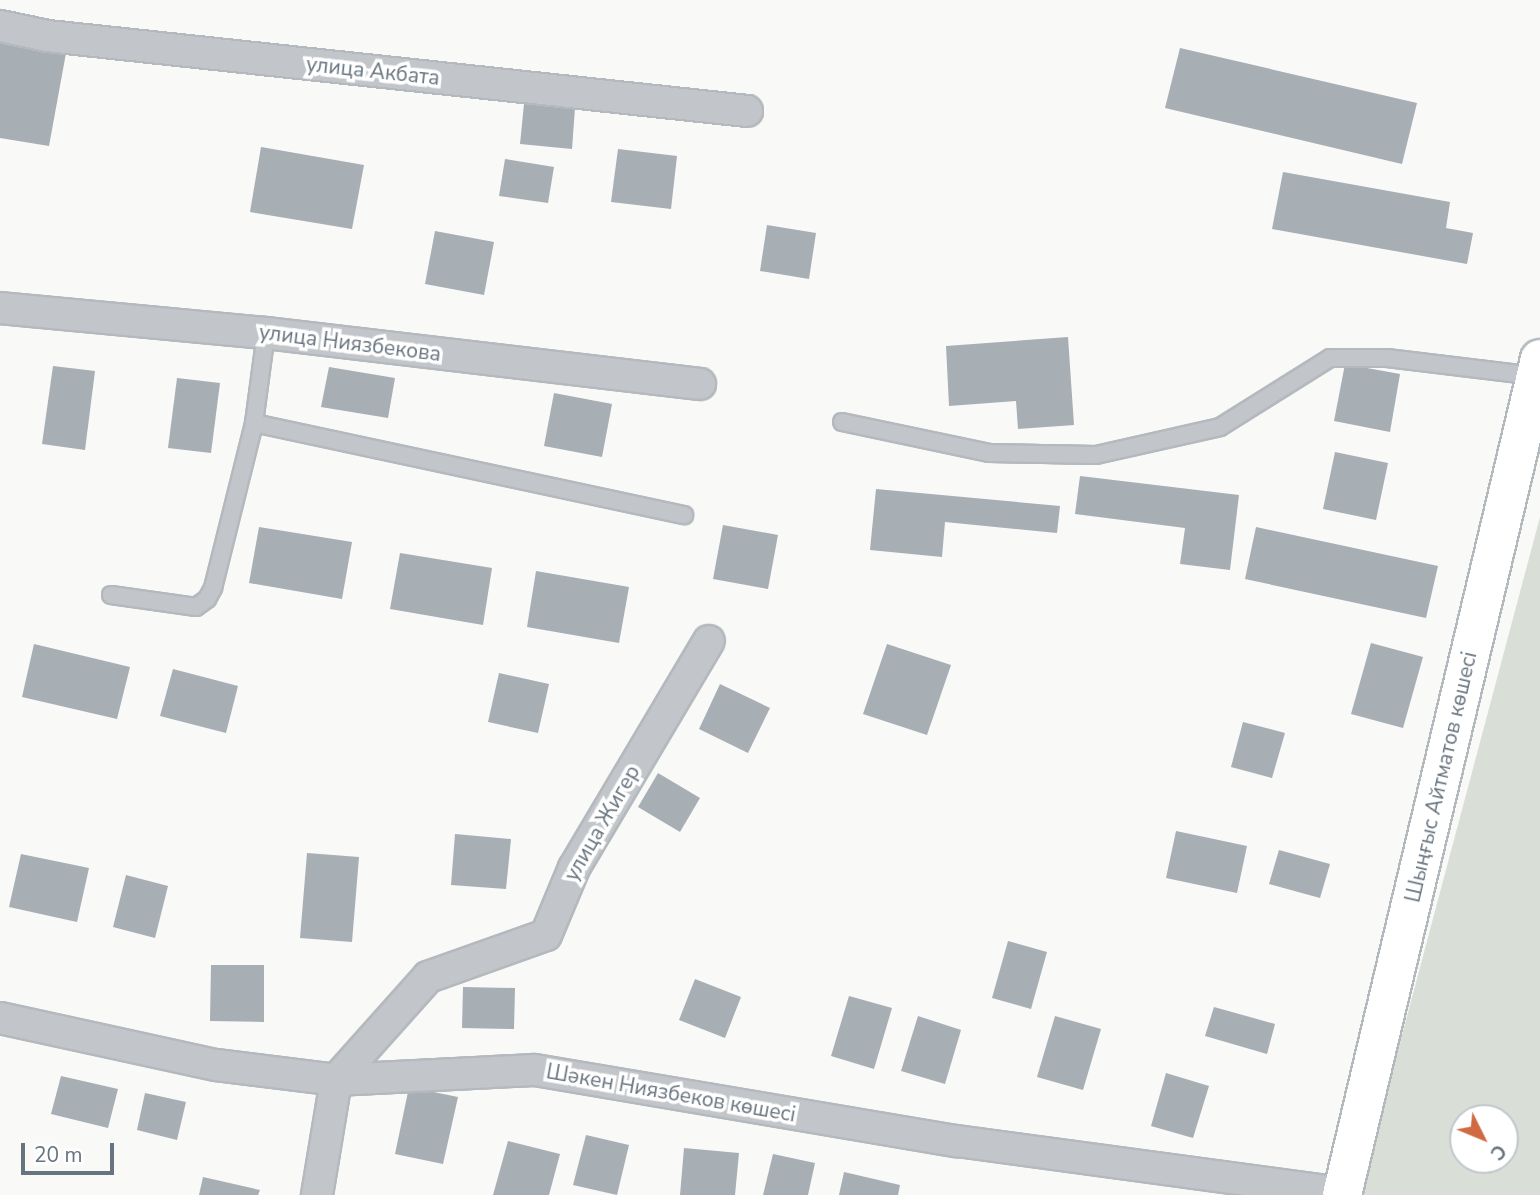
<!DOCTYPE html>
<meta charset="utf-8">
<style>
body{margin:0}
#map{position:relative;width:1540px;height:1195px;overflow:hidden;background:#f9f9f8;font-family:"Nunito Sans",sans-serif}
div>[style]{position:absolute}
.green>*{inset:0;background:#d9ded7}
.building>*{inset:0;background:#a7aeb4}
.roads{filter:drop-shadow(2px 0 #b4b9bd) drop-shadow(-2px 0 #b4b9bd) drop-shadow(0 2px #b4b9bd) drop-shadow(0 -2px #b4b9bd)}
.service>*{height:16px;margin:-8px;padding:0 8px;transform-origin:8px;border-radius:8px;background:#c2c5c9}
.minor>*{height:30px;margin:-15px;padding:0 15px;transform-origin:15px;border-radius:15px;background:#c2c5c9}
.secondary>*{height:38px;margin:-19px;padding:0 19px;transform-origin:19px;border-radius:19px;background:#fff}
span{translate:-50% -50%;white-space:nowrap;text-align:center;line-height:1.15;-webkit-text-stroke:7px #fff;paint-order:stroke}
.street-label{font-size:21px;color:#67747f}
.north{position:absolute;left:1449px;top:1104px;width:70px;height:70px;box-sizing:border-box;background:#fff;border:2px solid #c2c7cc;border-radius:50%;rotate:133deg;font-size:19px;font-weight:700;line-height:28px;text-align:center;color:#67747f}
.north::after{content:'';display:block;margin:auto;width:24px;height:32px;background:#cf6a42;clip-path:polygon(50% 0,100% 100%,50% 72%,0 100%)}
.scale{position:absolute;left:21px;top:1143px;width:93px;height:32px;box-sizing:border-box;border:4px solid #67747f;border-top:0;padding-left:9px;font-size:21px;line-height:24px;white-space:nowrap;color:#67747f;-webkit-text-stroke:5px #fff;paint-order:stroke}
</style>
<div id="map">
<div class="green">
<i style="clip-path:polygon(evenodd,1540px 517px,1540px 1195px,1359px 1195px,1374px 1140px,1540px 517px,1463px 1118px,1505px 1118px,1505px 1160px,1463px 1160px,1463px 1118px)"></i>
</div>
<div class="building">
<i style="clip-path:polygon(0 41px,66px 53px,49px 146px,0 138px)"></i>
<i style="clip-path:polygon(1180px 48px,1417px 103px,1402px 164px,1165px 108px)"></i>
<i style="clip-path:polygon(524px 104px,575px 108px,572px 149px,520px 144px)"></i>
<i style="clip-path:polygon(261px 147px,364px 165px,352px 229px,250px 212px)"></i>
<i style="clip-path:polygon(618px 149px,677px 156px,671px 209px,611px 202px)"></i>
<i style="clip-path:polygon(505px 159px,554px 167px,548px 203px,499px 196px)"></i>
<i style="clip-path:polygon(1283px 172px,1450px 202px,1446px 228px,1473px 233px,1467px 264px,1272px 229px)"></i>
<i style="clip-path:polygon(767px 225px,816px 233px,809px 279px,760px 271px)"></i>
<i style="clip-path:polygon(435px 231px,494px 242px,484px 295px,425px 284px)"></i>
<i style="clip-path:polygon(1068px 337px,1074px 425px,1018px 429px,1016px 401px,949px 406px,946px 346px)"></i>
<i style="clip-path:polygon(1345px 364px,1400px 374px,1390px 432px,1334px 421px)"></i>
<i style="clip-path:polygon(53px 366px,95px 371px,85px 450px,42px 444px)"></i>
<i style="clip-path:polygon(329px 367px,395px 378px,388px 418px,321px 407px)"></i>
<i style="clip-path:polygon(177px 378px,220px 383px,211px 453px,168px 448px)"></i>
<i style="clip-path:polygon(554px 393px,612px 404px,602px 457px,544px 446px)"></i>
<i style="clip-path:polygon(1335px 452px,1388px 463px,1376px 520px,1323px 509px)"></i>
<i style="clip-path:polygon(1080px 476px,1239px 495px,1230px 570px,1180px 564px,1185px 528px,1075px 514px)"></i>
<i style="clip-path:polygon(876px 489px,1060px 506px,1057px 533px,945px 522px,942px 557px,870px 550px)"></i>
<i style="clip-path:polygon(723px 525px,778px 535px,768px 589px,713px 579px)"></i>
<i style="clip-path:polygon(259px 527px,352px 542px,342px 599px,249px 583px)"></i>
<i style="clip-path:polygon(1256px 527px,1438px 566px,1426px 618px,1245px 579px)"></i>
<i style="clip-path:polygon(400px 553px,492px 568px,483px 625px,390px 609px)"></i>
<i style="clip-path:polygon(536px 571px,629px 587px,619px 643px,527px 627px)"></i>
<i style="clip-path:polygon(1371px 643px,1423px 657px,1403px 728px,1351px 714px)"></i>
<i style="clip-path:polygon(34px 644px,130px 667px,117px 719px,22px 697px)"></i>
<i style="clip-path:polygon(887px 644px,951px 665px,927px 735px,863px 714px)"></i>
<i style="clip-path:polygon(173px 669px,238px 686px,226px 733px,160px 716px)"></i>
<i style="clip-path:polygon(499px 673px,549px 684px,538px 733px,488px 722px)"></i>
<i style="clip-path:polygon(720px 684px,770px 708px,748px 753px,699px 729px)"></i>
<i style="clip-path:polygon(1243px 722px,1285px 733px,1272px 778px,1231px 767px)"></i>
<i style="clip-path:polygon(658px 773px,700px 798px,680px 832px,638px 807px)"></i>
<i style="clip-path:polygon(1176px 831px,1247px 846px,1237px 893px,1166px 878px)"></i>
<i style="clip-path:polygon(455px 834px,511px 839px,506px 889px,451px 885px)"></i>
<i style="clip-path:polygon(1279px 850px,1330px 864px,1320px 898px,1269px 884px)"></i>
<i style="clip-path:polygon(307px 853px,359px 857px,352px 942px,300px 938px)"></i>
<i style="clip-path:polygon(21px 854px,89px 868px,77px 922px,9px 907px)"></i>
<i style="clip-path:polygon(126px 875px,168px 886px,155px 938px,113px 927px)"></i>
<i style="clip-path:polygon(1008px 941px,1047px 952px,1031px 1009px,992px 998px)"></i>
<i style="clip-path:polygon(211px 965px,264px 965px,264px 1022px,210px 1021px)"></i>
<i style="clip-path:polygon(695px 979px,741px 997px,725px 1038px,679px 1020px)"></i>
<i style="clip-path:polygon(463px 987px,515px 988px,514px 1029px,462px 1028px)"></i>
<i style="clip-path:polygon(849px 996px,892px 1008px,874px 1069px,831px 1056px)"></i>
<i style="clip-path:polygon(1214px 1007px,1275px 1024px,1267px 1054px,1205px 1036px)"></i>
<i style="clip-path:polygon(918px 1016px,961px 1030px,945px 1084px,901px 1071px)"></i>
<i style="clip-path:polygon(1055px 1016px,1101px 1029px,1083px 1090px,1037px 1077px)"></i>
<i style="clip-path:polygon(1166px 1073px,1209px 1086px,1193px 1138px,1151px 1126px)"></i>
<i style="clip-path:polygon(61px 1076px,118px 1089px,108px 1128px,51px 1114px)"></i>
<i style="clip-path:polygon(409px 1087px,458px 1097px,443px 1164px,395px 1154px)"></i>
<i style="clip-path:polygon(145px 1093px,186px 1102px,177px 1140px,137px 1130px)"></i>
<i style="clip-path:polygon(586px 1135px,629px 1145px,617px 1195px,573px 1185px)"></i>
<i style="clip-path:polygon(508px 1141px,560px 1154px,549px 1195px,493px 1195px)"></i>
<i style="clip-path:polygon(684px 1148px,739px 1153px,735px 1195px,680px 1195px)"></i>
<i style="clip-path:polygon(773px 1154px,815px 1163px,808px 1195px,763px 1195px)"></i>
<i style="clip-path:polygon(844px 1172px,900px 1185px,898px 1195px,839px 1195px)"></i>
<i style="clip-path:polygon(203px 1177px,260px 1190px,258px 1195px,199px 1195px)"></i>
</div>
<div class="roads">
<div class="service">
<i style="left:842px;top:422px;width:150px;rotate:11.9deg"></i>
<i style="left:989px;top:453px;width:107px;rotate:1.1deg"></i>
<i style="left:1096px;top:455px;width:127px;rotate:-12.7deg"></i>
<i style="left:1220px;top:427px;width:130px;rotate:-32.1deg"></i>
<i style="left:1330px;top:358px;width:57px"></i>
<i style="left:1387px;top:358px;width:150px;rotate:6.9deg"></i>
<i style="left:254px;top:423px;width:440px;rotate:12.1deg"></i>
<i style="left:111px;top:595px;width:86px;rotate:8deg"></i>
<i style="left:196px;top:607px;width:14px;rotate:-36deg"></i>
<i style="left:207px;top:599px;width:13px;rotate:-61deg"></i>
<i style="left:213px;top:588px;width:170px;rotate:-76deg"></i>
<i style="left:254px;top:423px;width:91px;rotate:-82.4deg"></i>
</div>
<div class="minor">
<i style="left:0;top:26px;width:49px;rotate:11.8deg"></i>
<i style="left:48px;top:36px;width:703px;rotate:6.12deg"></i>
<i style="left:0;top:308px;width:267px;rotate:5.4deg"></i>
<i style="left:266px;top:333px;width:437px;rotate:6.7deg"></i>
<i style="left:0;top:1018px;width:221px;rotate:12.3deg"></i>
<i style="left:216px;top:1065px;width:121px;rotate:7.1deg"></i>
<i style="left:336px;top:1080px;width:199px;rotate:-2.9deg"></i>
<i style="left:535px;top:1070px;width:428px;rotate:9.6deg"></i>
<i style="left:957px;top:1141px;width:389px;rotate:7.7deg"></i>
<i style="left:317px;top:1195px;width:117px;rotate:-80.6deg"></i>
<i style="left:336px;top:1080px;width:138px;rotate:-48.2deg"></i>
<i style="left:428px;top:977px;width:125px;rotate:-19.6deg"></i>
<i style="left:546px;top:935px;width:73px;rotate:-67.3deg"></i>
<i style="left:574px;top:868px;width:264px;rotate:-59.3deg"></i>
</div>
<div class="secondary">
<i style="left:1342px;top:1195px;width:859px;rotate:-76.68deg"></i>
</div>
</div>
<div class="street-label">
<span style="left:373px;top:71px;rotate:6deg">улица Акбата</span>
<span style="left:350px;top:343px;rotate:7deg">улица Ниязбекова</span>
<span style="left:1441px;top:777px;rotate:-77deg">Шыңғыс Айтматов көшесі</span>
<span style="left:602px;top:823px;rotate:-60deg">улица Жигер</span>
<span style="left:671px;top:1093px;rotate:10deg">Шәкен Ниязбеков көшесі</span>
</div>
<div class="north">С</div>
<div class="scale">20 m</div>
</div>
